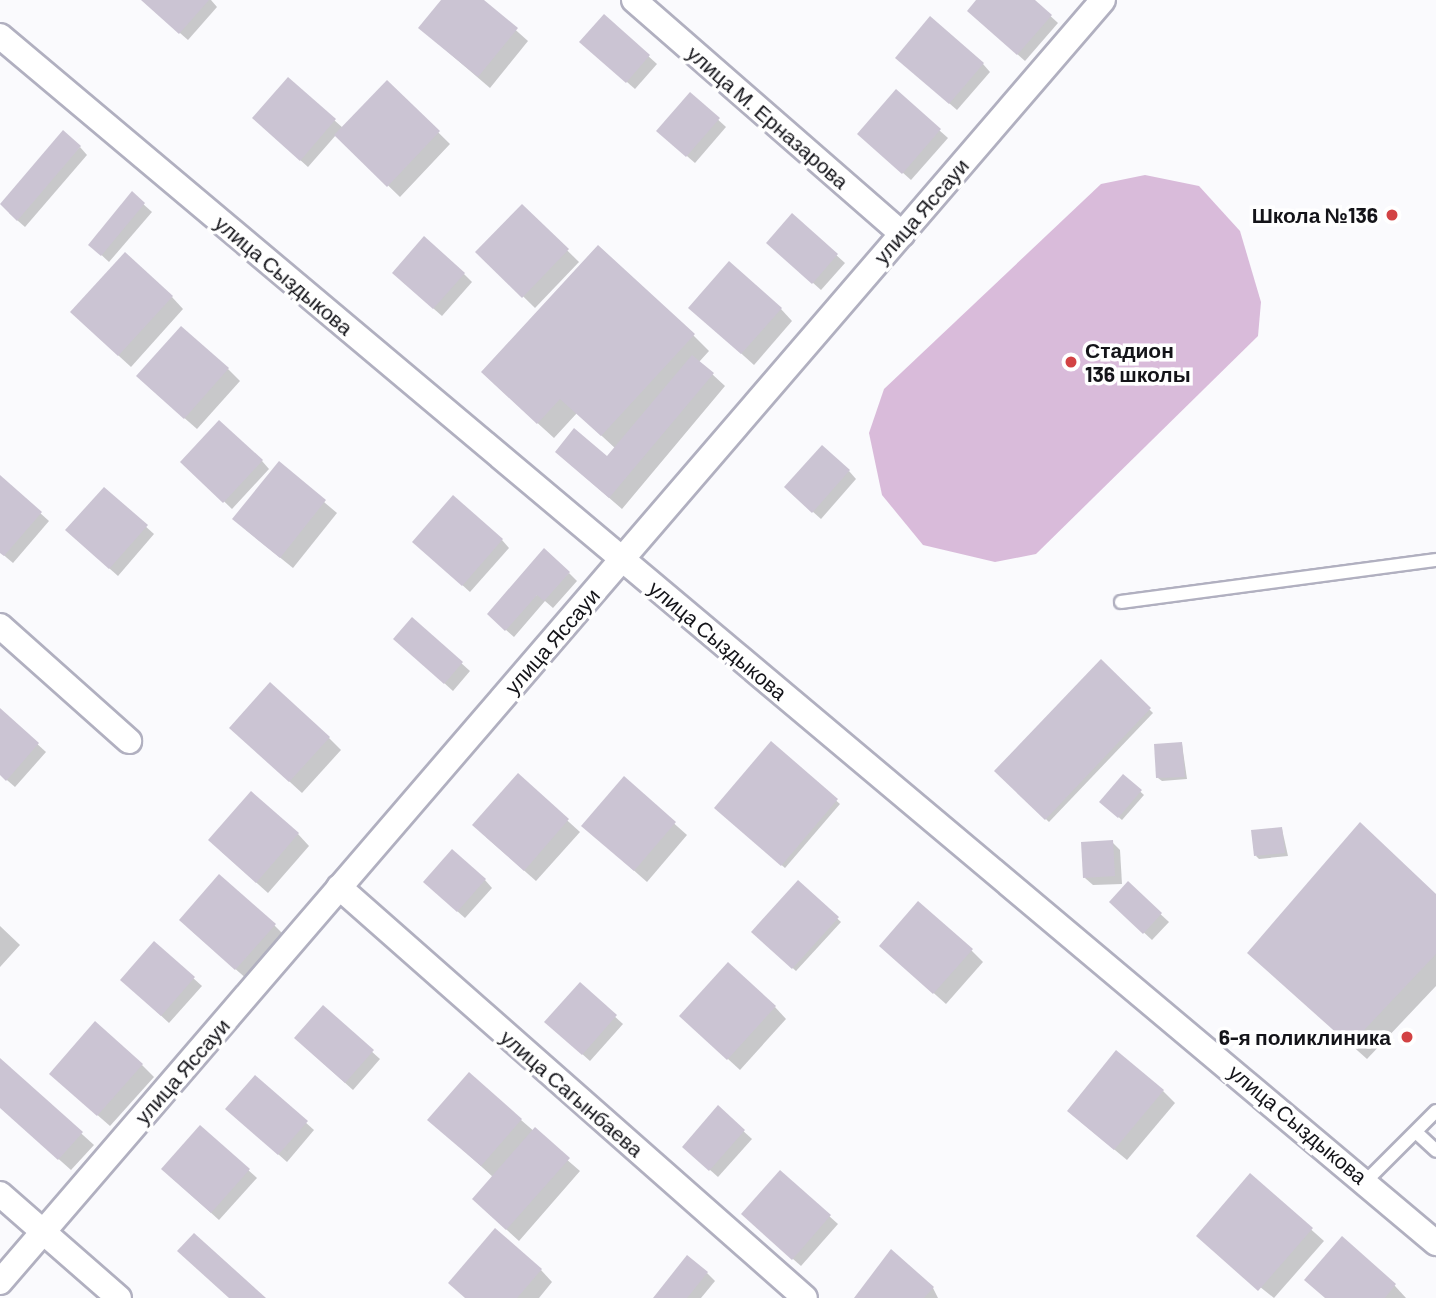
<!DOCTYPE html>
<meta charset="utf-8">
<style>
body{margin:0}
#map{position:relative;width:1436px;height:1298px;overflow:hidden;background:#fafafd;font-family:Barlow,sans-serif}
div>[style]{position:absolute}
.green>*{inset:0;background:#d9bbda}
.shadow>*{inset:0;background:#0003}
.building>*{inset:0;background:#cbc4d3}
.roads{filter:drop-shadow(2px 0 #b1b0c0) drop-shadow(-2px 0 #b1b0c0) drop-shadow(0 2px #b1b0c0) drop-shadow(0 -2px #b1b0c0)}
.service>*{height:12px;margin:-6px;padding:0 6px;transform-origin:6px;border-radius:6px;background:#fff}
.minor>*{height:24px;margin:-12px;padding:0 12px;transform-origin:12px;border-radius:12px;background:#fff}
.dots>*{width:19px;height:19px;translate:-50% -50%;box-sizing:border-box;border:4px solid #fff;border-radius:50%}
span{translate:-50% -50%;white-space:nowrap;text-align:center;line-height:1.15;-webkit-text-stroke:7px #fff;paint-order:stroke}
.street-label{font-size:21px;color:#141419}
.poi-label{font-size:21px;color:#141419;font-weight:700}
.right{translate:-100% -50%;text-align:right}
.left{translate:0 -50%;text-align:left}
</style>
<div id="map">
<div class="green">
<i style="clip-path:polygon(1145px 175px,1199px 186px,1240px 231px,1261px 302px,1258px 336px,1036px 554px,995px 562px,923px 545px,882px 495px,869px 433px,884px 389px,1101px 184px)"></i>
</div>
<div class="shadow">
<i style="clip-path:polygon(142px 0,211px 0,217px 7px,188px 40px)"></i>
<i style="clip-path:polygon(443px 0,482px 0,528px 41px,490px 88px,420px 28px)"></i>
<i style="clip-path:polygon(978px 0,1033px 0,1058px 23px,1025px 61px,976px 18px)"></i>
<i style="clip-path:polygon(604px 16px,657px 64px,635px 89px,589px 49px)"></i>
<i style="clip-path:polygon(983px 64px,990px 72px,957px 110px,905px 65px)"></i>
<i style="clip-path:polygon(288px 79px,343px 128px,387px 82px,450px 144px,400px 197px,336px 135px,308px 167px,262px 126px)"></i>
<i style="clip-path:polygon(896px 92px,948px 138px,911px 180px,867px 141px)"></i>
<i style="clip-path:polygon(691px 95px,726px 127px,695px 163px,666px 138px)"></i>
<i style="clip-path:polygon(80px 147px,87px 155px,25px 227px,9px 213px)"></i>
<i style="clip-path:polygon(132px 194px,152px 212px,109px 262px,95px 249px)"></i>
<i style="clip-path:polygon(522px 206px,579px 262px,535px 308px,478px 252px)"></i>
<i style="clip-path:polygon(792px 215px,845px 263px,821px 290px,776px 250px)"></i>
<i style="clip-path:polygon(464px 274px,472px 282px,442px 316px,402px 281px)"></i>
<i style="clip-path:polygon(172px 297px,183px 309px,131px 367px,84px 324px)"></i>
<i style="clip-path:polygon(781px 309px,792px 321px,754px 365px,703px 319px)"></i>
<i style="clip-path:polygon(693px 335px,709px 351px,699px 362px,725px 386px,622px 509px,569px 463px,607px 459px,616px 449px,577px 413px,554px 438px,499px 388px)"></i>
<i style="clip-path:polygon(228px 369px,240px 381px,197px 429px,150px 388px)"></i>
<i style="clip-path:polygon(262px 461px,269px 469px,232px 509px,183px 462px)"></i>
<i style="clip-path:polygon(279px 464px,337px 513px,293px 568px,246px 530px)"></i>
<i style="clip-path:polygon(849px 471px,856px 479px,821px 519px,794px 495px)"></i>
<i style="clip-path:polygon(0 477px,49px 521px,13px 563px,0 552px)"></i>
<i style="clip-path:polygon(104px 489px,154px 534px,118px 576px,75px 538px)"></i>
<i style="clip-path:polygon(502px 540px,509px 548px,470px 592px,422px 549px)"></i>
<i style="clip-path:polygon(569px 573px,577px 581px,553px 608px,545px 601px,514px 637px,497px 622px)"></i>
<i style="clip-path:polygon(412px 619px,470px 671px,453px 691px,403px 646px)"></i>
<i style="clip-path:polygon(1101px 662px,1153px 713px,1049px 822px,996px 771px)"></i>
<i style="clip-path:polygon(0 710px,46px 752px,15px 787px,0 774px)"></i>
<i style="clip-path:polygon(329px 738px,341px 750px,302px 793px,243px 739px)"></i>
<i style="clip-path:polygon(771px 744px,840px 804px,785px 868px,716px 808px)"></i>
<i style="clip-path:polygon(1182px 744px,1187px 779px,1162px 781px,1158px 778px)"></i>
<i style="clip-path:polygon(518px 776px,580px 832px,536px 881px,486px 837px)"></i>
<i style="clip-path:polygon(1123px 776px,1144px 795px,1122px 820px,1101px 802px)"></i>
<i style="clip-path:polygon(624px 779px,687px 835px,647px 882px,596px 837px)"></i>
<i style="clip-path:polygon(1282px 829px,1288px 856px,1259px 859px,1256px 856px)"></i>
<i style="clip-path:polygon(298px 834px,309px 846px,268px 893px,222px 852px)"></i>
<i style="clip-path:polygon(1112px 842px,1120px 850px,1122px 884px,1093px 885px,1085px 878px)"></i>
<i style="clip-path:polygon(485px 880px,492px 888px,465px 918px,432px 889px)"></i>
<i style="clip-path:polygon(798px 883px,841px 922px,796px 971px,753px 932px)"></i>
<i style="clip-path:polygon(1128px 884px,1169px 922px,1152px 940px,1111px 902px)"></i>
<i style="clip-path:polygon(1436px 896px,1436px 986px,1367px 1059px,1265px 968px)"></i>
<i style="clip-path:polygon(274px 925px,286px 937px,248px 980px,193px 932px)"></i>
<i style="clip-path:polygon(0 926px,20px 945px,0 967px)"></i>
<i style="clip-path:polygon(154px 943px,202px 986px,169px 1023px,130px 987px)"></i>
<i style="clip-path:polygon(971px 950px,983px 962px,946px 1004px,893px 957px)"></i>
<i style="clip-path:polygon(580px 985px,623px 1024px,590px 1061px,554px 1029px)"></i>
<i style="clip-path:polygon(775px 1007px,786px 1019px,740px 1070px,693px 1027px)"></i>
<i style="clip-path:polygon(323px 1008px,380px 1059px,353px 1090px,304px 1046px)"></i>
<i style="clip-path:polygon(0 1060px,94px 1145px,71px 1170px,0 1107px)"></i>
<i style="clip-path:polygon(142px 1065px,154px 1077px,110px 1126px,63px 1085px)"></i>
<i style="clip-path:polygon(469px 1075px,580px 1171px,519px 1241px,486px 1211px,493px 1177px,442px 1131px)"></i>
<i style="clip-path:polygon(255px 1077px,314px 1130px,287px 1162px,235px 1116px)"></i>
<i style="clip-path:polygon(1163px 1091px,1175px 1103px,1127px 1160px,1081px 1122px)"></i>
<i style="clip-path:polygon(718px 1108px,752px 1139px,718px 1177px,692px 1154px)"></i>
<i style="clip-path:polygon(200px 1127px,257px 1178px,219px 1220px,171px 1177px)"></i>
<i style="clip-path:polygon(780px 1172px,838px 1224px,801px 1266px,751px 1222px)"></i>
<i style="clip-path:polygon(1251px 1176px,1324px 1241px,1274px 1298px,1210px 1247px)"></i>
<i style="clip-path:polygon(1342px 1239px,1395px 1286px,1406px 1298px,1326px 1298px)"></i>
<i style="clip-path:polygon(891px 1251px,933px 1288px,938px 1298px,856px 1298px)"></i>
<i style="clip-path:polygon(541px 1270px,552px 1282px,539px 1298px,466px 1298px)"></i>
<i style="clip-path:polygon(707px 1273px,715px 1281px,701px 1298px,656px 1298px)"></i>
</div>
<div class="building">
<i style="clip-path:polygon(141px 0,209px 0,179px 34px)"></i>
<i style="clip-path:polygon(441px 0,484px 0,518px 28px,478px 77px,418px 28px)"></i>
<i style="clip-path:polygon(976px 0,1035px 0,1052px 15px,1017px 55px,967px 11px)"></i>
<i style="clip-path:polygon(604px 14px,650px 55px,626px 83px,579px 42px)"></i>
<i style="clip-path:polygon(930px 16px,984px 63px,949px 104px,895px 58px)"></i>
<i style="clip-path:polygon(288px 77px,336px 119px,300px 161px,252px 118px)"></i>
<i style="clip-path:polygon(387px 80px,440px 131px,387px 187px,334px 135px)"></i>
<i style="clip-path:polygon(896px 89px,941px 129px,902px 174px,857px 134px)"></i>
<i style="clip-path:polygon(690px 92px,720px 118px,686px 157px,656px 131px)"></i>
<i style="clip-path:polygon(63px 130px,81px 146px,17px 221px,0 204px)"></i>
<i style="clip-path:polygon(132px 191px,145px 203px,101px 256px,88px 245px)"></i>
<i style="clip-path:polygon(522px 204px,569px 249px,522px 298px,475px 252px)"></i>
<i style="clip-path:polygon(792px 213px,838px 254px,812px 284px,766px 243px)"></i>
<i style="clip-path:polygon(424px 236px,465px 273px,433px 309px,392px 273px)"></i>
<i style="clip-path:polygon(598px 245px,695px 334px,601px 436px,560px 399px,537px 424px,481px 372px)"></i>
<i style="clip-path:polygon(125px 252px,173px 296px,118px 356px,70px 312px)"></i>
<i style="clip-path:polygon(729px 261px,782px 308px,741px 354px,688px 308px)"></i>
<i style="clip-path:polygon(181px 326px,229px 368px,184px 419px,136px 376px)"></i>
<i style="clip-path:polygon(692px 355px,714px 373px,609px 498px,555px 452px,574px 428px,607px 456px)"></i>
<i style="clip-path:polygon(219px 420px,263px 460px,223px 503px,180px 462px)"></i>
<i style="clip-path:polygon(822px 445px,850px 470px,812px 513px,784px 487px)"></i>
<i style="clip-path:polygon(279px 461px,326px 500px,280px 558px,232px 519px)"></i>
<i style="clip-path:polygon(0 475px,42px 512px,4px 556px,0 553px)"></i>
<i style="clip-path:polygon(104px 487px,148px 525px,109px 569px,65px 530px)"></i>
<i style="clip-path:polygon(453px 495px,503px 539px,462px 586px,412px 542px)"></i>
<i style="clip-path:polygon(544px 548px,570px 572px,544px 601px,537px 595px,505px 631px,487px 614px)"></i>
<i style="clip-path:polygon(412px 617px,463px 662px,444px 684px,393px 639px)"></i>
<i style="clip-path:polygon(1101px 659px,1151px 708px,1045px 820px,994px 771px)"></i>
<i style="clip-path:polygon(270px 682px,330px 737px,289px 782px,229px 728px)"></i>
<i style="clip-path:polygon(0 708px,39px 743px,6px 781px,0 775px)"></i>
<i style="clip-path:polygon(771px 741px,838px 799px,781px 866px,714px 808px)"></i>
<i style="clip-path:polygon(1182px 742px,1185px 777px,1156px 778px,1154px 744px)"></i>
<i style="clip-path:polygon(518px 773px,569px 819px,524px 871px,472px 825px)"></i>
<i style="clip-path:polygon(1123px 774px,1142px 790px,1118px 818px,1099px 802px)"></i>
<i style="clip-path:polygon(624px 776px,676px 822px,634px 871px,581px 826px)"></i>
<i style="clip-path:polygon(251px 791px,299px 833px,256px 883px,208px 840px)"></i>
<i style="clip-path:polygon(1360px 822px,1436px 894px,1436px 954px,1350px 1045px,1247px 953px)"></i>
<i style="clip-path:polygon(1282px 827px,1285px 853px,1254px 856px,1251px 830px)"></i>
<i style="clip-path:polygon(1113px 840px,1115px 876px,1083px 878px,1081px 842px)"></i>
<i style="clip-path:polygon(452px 849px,486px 879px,457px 912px,423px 882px)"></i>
<i style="clip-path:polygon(219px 874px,276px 924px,235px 970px,179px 920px)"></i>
<i style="clip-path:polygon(798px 880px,839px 917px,792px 969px,751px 932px)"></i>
<i style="clip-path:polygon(1128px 881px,1162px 913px,1143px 934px,1109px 902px)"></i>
<i style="clip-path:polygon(918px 901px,973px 949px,933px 994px,879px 946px)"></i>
<i style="clip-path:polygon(154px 941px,195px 977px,161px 1016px,120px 980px)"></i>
<i style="clip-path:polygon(728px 962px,776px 1006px,727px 1060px,679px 1016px)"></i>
<i style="clip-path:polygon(580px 982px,617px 1015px,582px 1055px,544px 1022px)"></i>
<i style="clip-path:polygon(323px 1005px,374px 1050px,345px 1083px,294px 1038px)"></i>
<i style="clip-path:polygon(95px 1021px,143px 1064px,97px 1116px,49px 1074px)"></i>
<i style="clip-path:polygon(1116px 1050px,1164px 1090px,1114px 1150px,1067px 1111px)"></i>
<i style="clip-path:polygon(0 1058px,83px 1132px,58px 1160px,0 1108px)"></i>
<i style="clip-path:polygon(469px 1072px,522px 1119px,481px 1166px,427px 1120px)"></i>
<i style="clip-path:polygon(255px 1075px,308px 1121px,278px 1155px,225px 1109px)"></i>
<i style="clip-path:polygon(718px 1105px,745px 1130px,709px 1171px,682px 1147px)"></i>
<i style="clip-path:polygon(200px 1125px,250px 1169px,211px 1213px,161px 1169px)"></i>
<i style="clip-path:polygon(535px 1127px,570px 1158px,506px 1230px,472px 1199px)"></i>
<i style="clip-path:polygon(780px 1170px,831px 1215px,792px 1260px,741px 1214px)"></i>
<i style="clip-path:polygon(1250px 1173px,1313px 1228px,1258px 1291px,1196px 1236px)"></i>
<i style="clip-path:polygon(495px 1228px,542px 1269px,517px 1298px,465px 1298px,448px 1283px)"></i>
<i style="clip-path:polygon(194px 1233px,266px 1298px,229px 1298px,177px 1251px)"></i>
<i style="clip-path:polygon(1342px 1236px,1396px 1284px,1385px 1298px,1325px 1298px,1304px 1280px)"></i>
<i style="clip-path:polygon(891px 1249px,934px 1287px,924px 1298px,854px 1298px)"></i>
<i style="clip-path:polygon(687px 1255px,708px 1272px,687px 1298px,653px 1298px)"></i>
</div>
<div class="roads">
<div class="service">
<i style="left:1121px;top:602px;width:318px;rotate:-7.6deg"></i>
<i style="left:1417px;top:1133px;width:26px;rotate:43deg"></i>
<i style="left:1366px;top:1181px;width:99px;rotate:-45deg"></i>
</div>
<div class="minor">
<i style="left:634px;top:0;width:356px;rotate:41.1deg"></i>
<i style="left:0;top:36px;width:1876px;rotate:40.05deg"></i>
<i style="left:0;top:626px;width:173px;rotate:41.7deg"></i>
<i style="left:339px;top:887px;width:621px;rotate:41.41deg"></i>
<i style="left:0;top:1194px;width:158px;rotate:41.2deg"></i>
<i style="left:0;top:1282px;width:1691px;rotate:-49.29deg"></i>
</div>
</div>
<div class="dots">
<i style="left:1392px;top:215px;background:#d24244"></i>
<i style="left:1071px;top:362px;background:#d24244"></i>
<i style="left:1407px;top:1037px;background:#d24244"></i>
</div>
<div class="street-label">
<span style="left:768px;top:117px;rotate:41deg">улица М. Ерназарова</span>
<span style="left:921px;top:211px;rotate:-49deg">улица Яссауи</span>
<span style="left:284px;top:275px;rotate:40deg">улица Сыздыкова</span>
<span style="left:718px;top:640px;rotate:40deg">улица Сыздыкова</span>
<span style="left:552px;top:641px;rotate:-49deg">улица Яссауи</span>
<span style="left:182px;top:1071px;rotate:-49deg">улица Яссауи</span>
<span style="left:572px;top:1093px;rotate:41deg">улица Сагынбаева</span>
<span style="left:1298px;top:1124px;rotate:40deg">улица Сыздыкова</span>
</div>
<div class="poi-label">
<span class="right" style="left:1378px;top:215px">Школа №136</span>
<span class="left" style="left:1085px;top:362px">Стадион<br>136 школы</span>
<span class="right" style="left:1391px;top:1037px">6-я поликлиника</span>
</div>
</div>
